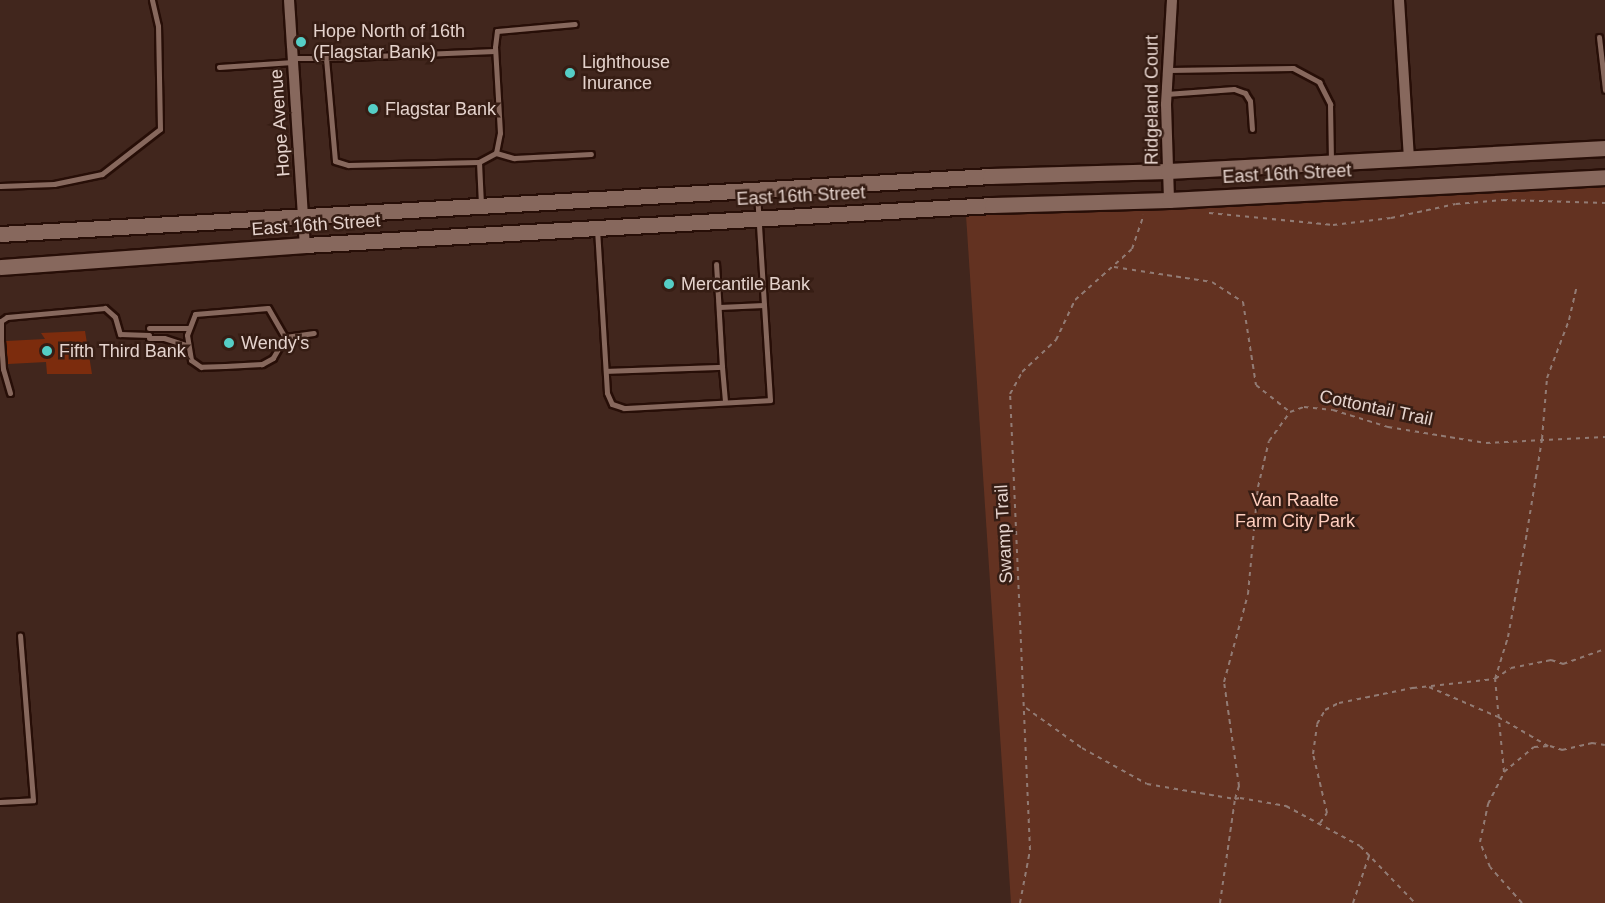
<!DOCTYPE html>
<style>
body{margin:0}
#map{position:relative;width:1605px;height:903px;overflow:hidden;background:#41261d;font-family:Arial,sans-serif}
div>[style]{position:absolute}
.green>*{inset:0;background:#633221}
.building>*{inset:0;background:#7c2c0d}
.path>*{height:2px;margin-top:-1px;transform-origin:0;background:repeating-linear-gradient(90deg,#927b74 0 4.5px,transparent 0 9px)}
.roads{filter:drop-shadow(2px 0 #270e07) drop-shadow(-2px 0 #270e07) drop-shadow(0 2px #270e07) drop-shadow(0 -2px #270e07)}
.service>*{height:5px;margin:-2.5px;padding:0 2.5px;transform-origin:2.5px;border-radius:2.5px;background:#87685d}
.minor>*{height:10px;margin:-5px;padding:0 5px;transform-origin:5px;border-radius:5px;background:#87685d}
.secondary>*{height:15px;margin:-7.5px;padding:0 7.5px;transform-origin:7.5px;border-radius:7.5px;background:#87685d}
.dots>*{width:16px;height:16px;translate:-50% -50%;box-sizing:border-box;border:3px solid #361d14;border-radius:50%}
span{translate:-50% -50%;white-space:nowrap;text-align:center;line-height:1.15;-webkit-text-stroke:5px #361d14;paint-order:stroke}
.poi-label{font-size:18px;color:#e5d3cd}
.left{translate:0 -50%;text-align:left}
.street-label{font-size:18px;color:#e5d3cd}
.park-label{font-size:18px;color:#ffcebe}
</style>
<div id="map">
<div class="green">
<i style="clip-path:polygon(1605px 183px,1605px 903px,1011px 903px,966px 215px)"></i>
</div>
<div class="building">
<i style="clip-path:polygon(85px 331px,92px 374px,47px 374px,46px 362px,8px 364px,6px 341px,45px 339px,41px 333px)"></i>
</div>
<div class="path">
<i style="left:1209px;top:213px;width:125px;rotate:5.5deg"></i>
<i style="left:1333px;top:225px;width:58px;rotate:-6.9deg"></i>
<i style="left:1391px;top:218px;width:66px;rotate:-12.2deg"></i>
<i style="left:1456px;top:204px;width:47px;rotate:-4.9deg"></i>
<i style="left:1503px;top:200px;width:102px;rotate:1.7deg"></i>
<i style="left:1114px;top:267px;width:99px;rotate:8.7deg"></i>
<i style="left:1212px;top:282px;width:37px;rotate:33deg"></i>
<i style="left:1243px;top:302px;width:84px;rotate:81.1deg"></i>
<i style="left:1256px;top:385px;width:43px;rotate:38.5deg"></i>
<i style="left:1429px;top:687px;width:75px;rotate:23.5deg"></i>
<i style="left:1498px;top:717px;width:58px;rotate:30.1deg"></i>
<i style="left:1026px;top:708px;width:69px;rotate:35.5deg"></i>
<i style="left:1082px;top:748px;width:74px;rotate:29deg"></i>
<i style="left:1147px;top:784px;width:89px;rotate:9.7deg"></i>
<i style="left:1235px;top:799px;width:14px;rotate:-73deg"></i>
<i style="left:1239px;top:786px;width:105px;rotate:-98.2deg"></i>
<i style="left:1224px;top:682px;width:91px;rotate:-74.7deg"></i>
<i style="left:1248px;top:594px;width:107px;rotate:-84.7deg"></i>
<i style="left:1258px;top:487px;width:47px;rotate:-76.6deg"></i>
<i style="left:1269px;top:441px;width:36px;rotate:-54deg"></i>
<i style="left:1290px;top:412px;width:15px;rotate:-20deg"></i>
<i style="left:1304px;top:407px;width:29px;rotate:6deg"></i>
<i style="left:1333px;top:410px;width:58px;rotate:17.2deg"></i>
<i style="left:1388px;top:427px;width:99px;rotate:9.3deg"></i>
<i style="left:1486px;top:443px;width:119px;rotate:-2.9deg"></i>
<i style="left:1504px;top:772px;width:93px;rotate:-95.5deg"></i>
<i style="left:1495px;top:679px;width:44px;rotate:-72.8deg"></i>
<i style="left:1508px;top:637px;width:107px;rotate:-79.7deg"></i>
<i style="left:1527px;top:532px;width:94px;rotate:-80.8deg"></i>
<i style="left:1542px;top:439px;width:61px;rotate:-85.3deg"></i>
<i style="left:1547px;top:378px;width:62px;rotate:-69.2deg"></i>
<i style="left:1569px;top:320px;width:32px;rotate:-77deg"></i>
<i style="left:1320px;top:823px;width:12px;rotate:-55deg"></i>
<i style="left:1327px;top:813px;width:61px;rotate:-103.3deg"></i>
<i style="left:1313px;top:754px;width:30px;rotate:-82deg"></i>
<i style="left:1317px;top:724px;width:16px;rotate:-60deg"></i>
<i style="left:1325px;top:710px;width:16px;rotate:-27deg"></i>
<i style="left:1339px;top:703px;width:76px;rotate:-11.5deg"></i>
<i style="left:1413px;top:688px;width:82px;rotate:-6.3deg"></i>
<i style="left:1495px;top:679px;width:19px;rotate:-35deg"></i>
<i style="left:1511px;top:668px;width:41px;rotate:-11.3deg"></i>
<i style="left:1551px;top:660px;width:13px;rotate:18deg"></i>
<i style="left:1563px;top:664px;width:45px;rotate:-19.7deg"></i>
<i style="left:1020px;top:903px;width:54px;rotate:-79.3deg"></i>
<i style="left:1030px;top:850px;width:456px;rotate:-92.5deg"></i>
<i style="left:1010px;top:394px;width:25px;rotate:-61deg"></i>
<i style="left:1022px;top:372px;width:47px;rotate:-43.3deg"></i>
<i style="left:1056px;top:340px;width:44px;rotate:-64.6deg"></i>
<i style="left:1075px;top:300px;width:76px;rotate:-41.8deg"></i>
<i style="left:1132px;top:249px;width:36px;rotate:-71deg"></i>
<i style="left:1220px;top:903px;width:105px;rotate:-81.8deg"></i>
<i style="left:1235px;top:799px;width:5px;rotate:-11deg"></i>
<i style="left:1240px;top:798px;width:47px;rotate:9.9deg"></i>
<i style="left:1286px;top:806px;width:84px;rotate:28.4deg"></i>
<i style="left:1360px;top:846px;width:79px;rotate:46deg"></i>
<i style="left:1353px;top:903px;width:50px;rotate:-71.2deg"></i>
<i style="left:1522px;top:903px;width:48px;rotate:-131.6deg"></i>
<i style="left:1490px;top:867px;width:27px;rotate:-112deg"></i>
<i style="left:1480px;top:842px;width:39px;rotate:-78deg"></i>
<i style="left:1488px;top:804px;width:36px;rotate:-63deg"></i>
<i style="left:1504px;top:772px;width:39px;rotate:-40deg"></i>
<i style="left:1534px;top:747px;width:16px;rotate:-4deg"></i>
<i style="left:1550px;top:746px;width:13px;rotate:18deg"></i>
<i style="left:1562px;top:750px;width:31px;rotate:-13deg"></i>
<i style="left:1592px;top:743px;width:13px;rotate:9deg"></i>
</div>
<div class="roads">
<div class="service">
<i style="left:1599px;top:37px;width:53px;rotate:83.5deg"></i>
<i style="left:293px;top:58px;width:33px"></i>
<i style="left:326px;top:58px;width:103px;rotate:85deg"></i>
<i style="left:335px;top:161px;width:14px;rotate:17deg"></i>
<i style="left:348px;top:165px;width:131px;rotate:-1.3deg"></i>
<i style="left:479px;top:162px;width:43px;rotate:87.3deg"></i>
<i style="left:326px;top:58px;width:169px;rotate:-2.4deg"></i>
<i style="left:219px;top:67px;width:74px;rotate:-3.9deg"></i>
<i style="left:1169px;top:70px;width:124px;rotate:-0.9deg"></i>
<i style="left:1293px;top:68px;width:30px;rotate:28deg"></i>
<i style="left:1319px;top:82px;width:25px;rotate:63deg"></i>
<i style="left:1330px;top:104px;width:58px;rotate:89deg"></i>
<i style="left:1166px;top:94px;width:68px;rotate:-4.2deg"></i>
<i style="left:1234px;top:89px;width:12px;rotate:20deg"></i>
<i style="left:1245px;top:93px;width:9px;rotate:58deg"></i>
<i style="left:1250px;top:101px;width:28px;rotate:86deg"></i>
<i style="left:496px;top:153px;width:19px;rotate:16deg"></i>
<i style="left:514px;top:158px;width:77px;rotate:-3deg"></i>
<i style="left:479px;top:162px;width:19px;rotate:-28deg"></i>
<i style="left:496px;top:153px;width:20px;rotate:-79deg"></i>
<i style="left:500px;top:133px;width:86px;rotate:-93.3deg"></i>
<i style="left:495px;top:47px;width:16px;rotate:-83deg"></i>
<i style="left:497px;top:31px;width:78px;rotate:-5.1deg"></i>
<i style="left:0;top:186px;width:54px;rotate:-2.1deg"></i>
<i style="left:54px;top:184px;width:49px;rotate:-11.8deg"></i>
<i style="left:102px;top:174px;width:73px;rotate:-37.8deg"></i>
<i style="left:160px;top:129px;width:103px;rotate:-91.1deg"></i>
<i style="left:158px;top:26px;width:27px;rotate:-103deg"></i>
<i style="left:597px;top:229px;width:164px;rotate:86.5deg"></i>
<i style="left:607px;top:393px;width:12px;rotate:66deg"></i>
<i style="left:612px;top:404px;width:13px;rotate:18deg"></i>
<i style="left:624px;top:408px;width:146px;rotate:-3.1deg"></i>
<i style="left:770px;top:400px;width:208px;rotate:-93.6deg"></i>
<i style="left:719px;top:307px;width:45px;rotate:-2.5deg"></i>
<i style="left:268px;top:308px;width:34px;rotate:60deg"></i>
<i style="left:285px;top:337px;width:24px;rotate:120deg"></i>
<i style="left:273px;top:358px;width:13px;rotate:151deg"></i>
<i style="left:262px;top:364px;width:37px;rotate:177deg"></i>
<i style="left:225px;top:366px;width:24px;rotate:178deg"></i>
<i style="left:201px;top:367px;width:12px;rotate:-145deg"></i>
<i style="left:191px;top:360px;width:25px;rotate:-99deg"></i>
<i style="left:187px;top:335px;width:22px;rotate:-69deg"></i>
<i style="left:195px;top:314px;width:73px;rotate:-4.7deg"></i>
<i style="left:149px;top:328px;width:39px"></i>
<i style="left:285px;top:337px;width:29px;rotate:-8deg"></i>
<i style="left:149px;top:338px;width:15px"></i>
<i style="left:164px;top:338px;width:25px;rotate:18deg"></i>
<i style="left:722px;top:367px;width:35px;rotate:85deg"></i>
<i style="left:606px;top:371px;width:116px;rotate:-2deg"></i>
<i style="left:722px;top:367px;width:103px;rotate:-93.3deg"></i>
<i style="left:10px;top:393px;width:25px;rotate:-106deg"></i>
<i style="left:3px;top:369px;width:30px;rotate:-94deg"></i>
<i style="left:1px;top:339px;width:18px;rotate:-90deg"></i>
<i style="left:1px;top:321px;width:7px;rotate:-34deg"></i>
<i style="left:7px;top:317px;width:98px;rotate:-5.2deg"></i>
<i style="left:105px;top:308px;width:13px;rotate:42deg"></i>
<i style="left:115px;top:317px;width:18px;rotate:74deg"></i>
<i style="left:120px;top:334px;width:29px;rotate:2deg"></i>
<i style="left:0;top:802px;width:33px;rotate:-3deg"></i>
<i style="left:33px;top:800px;width:165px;rotate:-94.5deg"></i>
</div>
<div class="minor">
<i style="left:289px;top:0;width:246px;rotate:86.3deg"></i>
<i style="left:1399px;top:0;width:158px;rotate:86.4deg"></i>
<i style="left:1169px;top:200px;width:96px;rotate:-91.8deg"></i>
<i style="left:1166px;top:104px;width:104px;rotate:-86.7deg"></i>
</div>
<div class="secondary">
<i style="left:0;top:234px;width:992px;rotate:-3.35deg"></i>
<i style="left:990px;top:176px;width:178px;rotate:-1.6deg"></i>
<i style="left:1168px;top:171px;width:438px;rotate:-3deg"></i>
<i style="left:0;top:267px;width:306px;rotate:-4.1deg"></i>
<i style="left:305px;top:245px;width:688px;rotate:-3.33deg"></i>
<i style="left:992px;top:205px;width:177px;rotate:-1.6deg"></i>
<i style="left:1169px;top:200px;width:437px;rotate:-3deg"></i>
</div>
</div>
<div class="dots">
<i style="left:301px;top:42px;background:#55cec6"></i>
<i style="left:570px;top:73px;background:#55cec6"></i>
<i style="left:373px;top:109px;background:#55cec6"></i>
<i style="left:669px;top:284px;background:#55cec6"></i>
<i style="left:229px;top:343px;background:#55cec6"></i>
<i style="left:47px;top:351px;background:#55cec6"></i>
</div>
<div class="poi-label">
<span class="left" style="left:313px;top:42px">Hope North of 16th<br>(Flagstar Bank)</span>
<span class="left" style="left:582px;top:73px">Lighthouse<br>Inurance</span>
<span class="left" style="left:385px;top:109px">Flagstar Bank</span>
<span class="left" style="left:681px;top:284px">Mercantile Bank</span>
<span class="left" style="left:241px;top:343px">Wendy's</span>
<span class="left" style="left:59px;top:351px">Fifth Third Bank</span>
</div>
<div class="street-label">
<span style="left:1152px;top:100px;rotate:-90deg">Ridgeland Court</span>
<span style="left:280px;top:123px;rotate:-94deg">Hope Avenue</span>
<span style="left:1287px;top:174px;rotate:-3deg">East 16th Street</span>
<span style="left:801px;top:196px;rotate:-3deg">East 16th Street</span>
<span style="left:316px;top:225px;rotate:-4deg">East 16th Street</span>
<span style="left:1376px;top:408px;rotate:12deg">Cottontail Trail</span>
<span style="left:1004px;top:534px;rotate:-93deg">Swamp Trail</span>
</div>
<div class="park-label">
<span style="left:1295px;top:511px">Van Raalte<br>Farm City Park</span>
</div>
</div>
